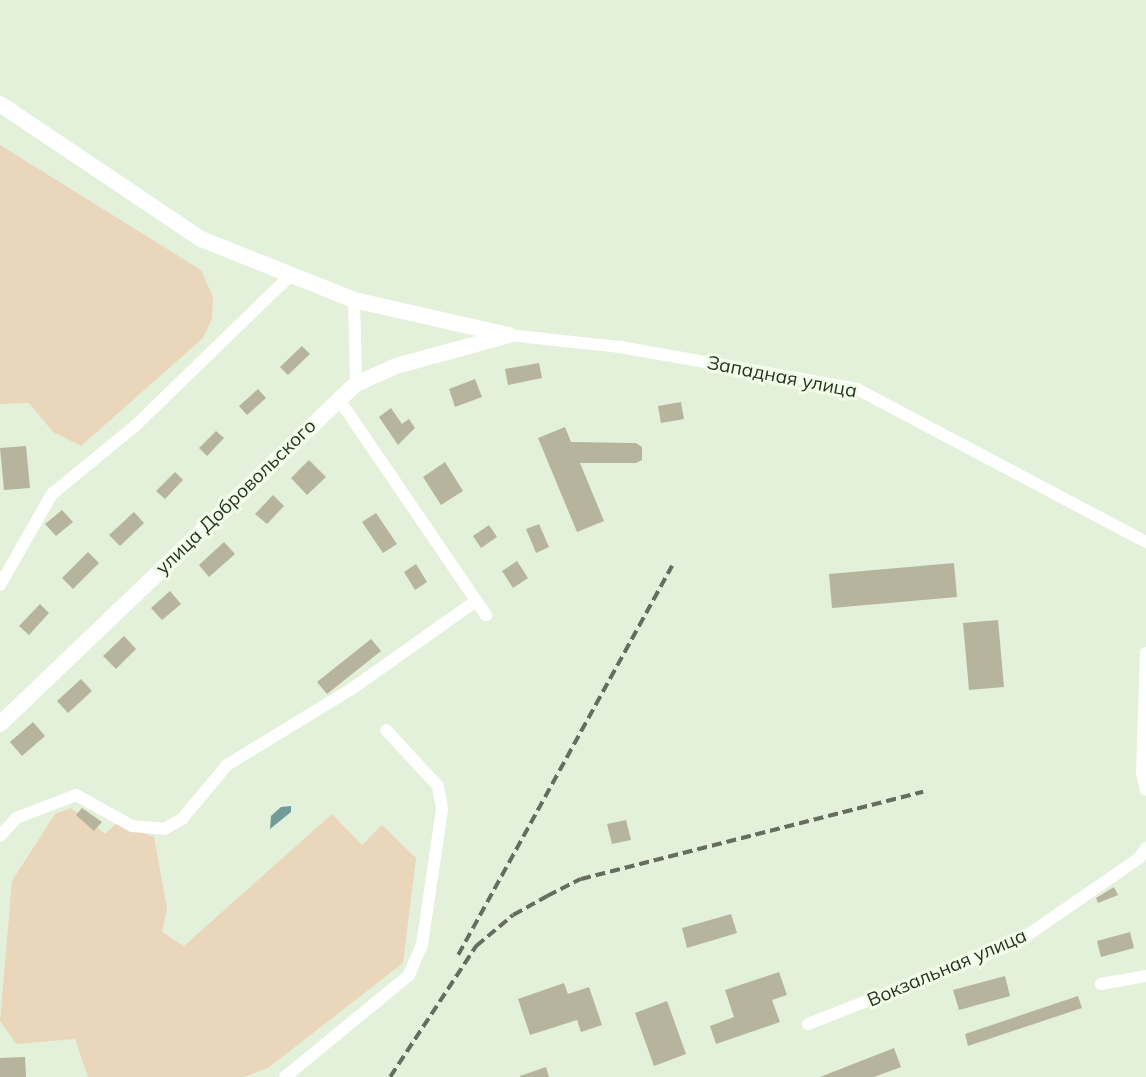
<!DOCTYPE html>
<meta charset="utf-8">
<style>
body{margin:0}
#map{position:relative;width:1146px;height:1077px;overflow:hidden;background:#e4f1da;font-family:Mulish,sans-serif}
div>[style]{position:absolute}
.green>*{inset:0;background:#ead6bb}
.water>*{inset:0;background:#709b97}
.building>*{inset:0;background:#b6b49c}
.minor>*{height:12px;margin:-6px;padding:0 6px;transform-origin:6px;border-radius:6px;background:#fff}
.tertiary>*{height:16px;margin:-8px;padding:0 8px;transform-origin:8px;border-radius:8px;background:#fff}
.rail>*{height:3.5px;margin-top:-1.75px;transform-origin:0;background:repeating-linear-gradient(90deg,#666d60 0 10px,transparent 0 15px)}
span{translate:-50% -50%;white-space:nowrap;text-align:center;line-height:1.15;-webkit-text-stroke:6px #f1fee7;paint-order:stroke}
.street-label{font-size:19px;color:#2b3027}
</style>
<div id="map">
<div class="green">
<i style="clip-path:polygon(0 145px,201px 270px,213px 297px,212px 319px,203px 338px,81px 446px,53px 432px,29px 403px,0 404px)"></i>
<i style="clip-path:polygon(71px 808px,105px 834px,117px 823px,154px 837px,167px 909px,162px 932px,184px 946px,332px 814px,362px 845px,382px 825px,416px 858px,403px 963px,268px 1068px,244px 1077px,88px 1077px,75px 1039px,16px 1044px,0 1021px,12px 881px,55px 814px)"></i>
</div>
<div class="water">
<i style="clip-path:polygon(291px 806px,291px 812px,270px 829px,271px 816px,281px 807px)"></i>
</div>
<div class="building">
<i style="clip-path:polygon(302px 346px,310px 354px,288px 375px,280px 367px)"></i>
<i style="clip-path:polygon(539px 363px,542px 378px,508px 385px,505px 369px)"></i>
<i style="clip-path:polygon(475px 379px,482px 397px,455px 407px,449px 389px)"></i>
<i style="clip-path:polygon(258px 389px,266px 398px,247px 415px,239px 406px)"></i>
<i style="clip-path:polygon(681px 402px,684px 419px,661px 423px,658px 406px)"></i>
<i style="clip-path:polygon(391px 408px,402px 424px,409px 419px,415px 428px,398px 445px,379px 417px)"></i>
<i style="clip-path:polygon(565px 427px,571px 442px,636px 443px,642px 447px,642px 460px,636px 463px,580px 463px,604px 521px,577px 532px,538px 438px)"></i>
<i style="clip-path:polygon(216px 431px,224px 438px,207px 456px,199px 448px)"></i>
<i style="clip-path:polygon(26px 446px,30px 488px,4px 490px,0 448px)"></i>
<i style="clip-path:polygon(309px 460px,326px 477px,307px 495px,291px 478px)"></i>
<i style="clip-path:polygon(445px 462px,463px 491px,441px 505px,423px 477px)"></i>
<i style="clip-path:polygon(175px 472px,183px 480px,165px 499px,156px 491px)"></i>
<i style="clip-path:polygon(273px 495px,284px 506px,267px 524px,255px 514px)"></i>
<i style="clip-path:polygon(62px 510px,73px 522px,56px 536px,45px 524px)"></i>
<i style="clip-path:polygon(134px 512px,144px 523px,120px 546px,109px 535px)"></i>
<i style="clip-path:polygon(376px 513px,397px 544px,383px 553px,362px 522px)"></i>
<i style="clip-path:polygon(539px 524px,549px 547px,536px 553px,526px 529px)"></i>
<i style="clip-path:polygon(489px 525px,497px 537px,481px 548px,473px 536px)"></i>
<i style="clip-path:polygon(224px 542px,235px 554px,209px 577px,199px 565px)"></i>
<i style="clip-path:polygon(88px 552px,99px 563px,73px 589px,62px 578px)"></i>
<i style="clip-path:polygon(517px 561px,528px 578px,513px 588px,502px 571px)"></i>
<i style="clip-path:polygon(954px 563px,957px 597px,832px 608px,829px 574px)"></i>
<i style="clip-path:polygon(416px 564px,427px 582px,415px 590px,404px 572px)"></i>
<i style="clip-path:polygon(170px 591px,181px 604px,162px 620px,151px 608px)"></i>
<i style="clip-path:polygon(40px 604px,49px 613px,29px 635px,19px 626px)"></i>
<i style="clip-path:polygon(998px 620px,1004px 687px,969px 690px,963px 623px)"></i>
<i style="clip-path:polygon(124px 636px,136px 649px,116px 669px,103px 656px)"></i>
<i style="clip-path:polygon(371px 639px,381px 651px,327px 694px,317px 682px)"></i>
<i style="clip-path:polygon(81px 679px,92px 691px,68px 713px,57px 701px)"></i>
<i style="clip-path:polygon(33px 722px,45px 736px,22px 756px,10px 742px)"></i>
<i style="clip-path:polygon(82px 808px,102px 822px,94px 831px,76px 815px)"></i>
<i style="clip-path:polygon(626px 820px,631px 840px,612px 844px,607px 824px)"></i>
<i style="clip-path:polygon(1114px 887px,1118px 895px,1098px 903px,1096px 898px)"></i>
<i style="clip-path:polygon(731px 914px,737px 933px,687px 948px,682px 928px)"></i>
<i style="clip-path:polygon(1130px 932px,1134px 948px,1101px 957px,1097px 941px)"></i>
<i style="clip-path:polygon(779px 972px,787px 995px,772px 1000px,780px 1022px,716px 1044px,710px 1026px,734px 1017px,725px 990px)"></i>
<i style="clip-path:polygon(1005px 976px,1010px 996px,959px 1010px,953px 990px)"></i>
<i style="clip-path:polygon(564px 983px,568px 994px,589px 987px,602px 1025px,581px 1032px,577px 1020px,530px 1035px,518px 999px)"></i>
<i style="clip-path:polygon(1078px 996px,1082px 1008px,968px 1046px,965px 1034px)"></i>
<i style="clip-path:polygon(667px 1001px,686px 1054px,654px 1066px,635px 1013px)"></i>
<i style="clip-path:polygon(894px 1048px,901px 1067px,874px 1077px,820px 1077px)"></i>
<i style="clip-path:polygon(25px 1057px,26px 1077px,0 1077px,0 1058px)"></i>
<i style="clip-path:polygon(546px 1067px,549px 1077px,520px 1077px,520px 1076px)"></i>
</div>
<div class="minor">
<i style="left:354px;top:300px;width:84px;rotate:88.6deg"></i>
<i style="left:509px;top:335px;width:112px;rotate:6.2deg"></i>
<i style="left:620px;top:347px;width:241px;rotate:10deg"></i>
<i style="left:857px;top:389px;width:327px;rotate:27.9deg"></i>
<i style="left:338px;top:398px;width:263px;rotate:55.7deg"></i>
<i style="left:0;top:585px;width:105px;rotate:-60.3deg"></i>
<i style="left:52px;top:494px;width:107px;rotate:-39.3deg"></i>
<i style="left:135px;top:426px;width:214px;rotate:-44.1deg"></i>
<i style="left:1146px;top:653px;width:120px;rotate:91.9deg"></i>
<i style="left:1142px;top:773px;width:17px;rotate:77deg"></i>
<i style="left:0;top:836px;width:24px;rotate:-48deg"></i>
<i style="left:16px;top:818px;width:64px;rotate:-21deg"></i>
<i style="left:76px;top:795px;width:64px;rotate:29deg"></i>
<i style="left:132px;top:826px;width:32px;rotate:5deg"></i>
<i style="left:164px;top:829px;width:21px;rotate:-29deg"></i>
<i style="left:182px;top:819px;width:70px;rotate:-50.2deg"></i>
<i style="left:227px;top:765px;width:148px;rotate:-31.4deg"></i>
<i style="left:353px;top:688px;width:151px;rotate:-35.3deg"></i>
<i style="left:1101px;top:984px;width:46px;rotate:-10.1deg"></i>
<i style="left:808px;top:1024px;width:223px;rotate:-21.3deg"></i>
<i style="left:1016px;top:943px;width:150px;rotate:-34.6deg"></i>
<i style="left:1139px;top:858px;width:12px;rotate:-55deg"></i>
<i style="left:285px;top:1077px;width:161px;rotate:-39.4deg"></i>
<i style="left:409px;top:975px;width:33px;rotate:-67deg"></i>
<i style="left:422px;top:945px;width:137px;rotate:-81.6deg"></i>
<i style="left:442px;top:809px;width:23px;rotate:-100deg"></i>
<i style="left:438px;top:786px;width:76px;rotate:-132.9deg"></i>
</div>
<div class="tertiary">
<i style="left:0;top:104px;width:242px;rotate:33.9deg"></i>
<i style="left:201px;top:239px;width:165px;rotate:21.7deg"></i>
<i style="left:354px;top:300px;width:154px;rotate:12.8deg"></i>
<i style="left:0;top:724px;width:492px;rotate:-43.7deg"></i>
<i style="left:356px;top:384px;width:44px;rotate:-24.2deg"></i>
<i style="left:396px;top:366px;width:117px;rotate:-15.3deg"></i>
</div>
<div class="rail">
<i style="left:458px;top:955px;width:444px;rotate:-61.2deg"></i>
<i style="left:390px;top:1077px;width:157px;rotate:-56.7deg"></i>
<i style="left:476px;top:946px;width:48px;rotate:-40deg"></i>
<i style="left:513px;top:915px;width:39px;rotate:-29deg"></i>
<i style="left:547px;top:896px;width:38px;rotate:-27deg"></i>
<i style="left:581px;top:879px;width:353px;rotate:-14.3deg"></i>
</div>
<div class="street-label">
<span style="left:782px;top:377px;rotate:11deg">Западная улица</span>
<span style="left:236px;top:497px;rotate:-44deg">улица Добровольского</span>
<span style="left:947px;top:968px;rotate:-23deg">Вокзальная улица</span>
</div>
</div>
